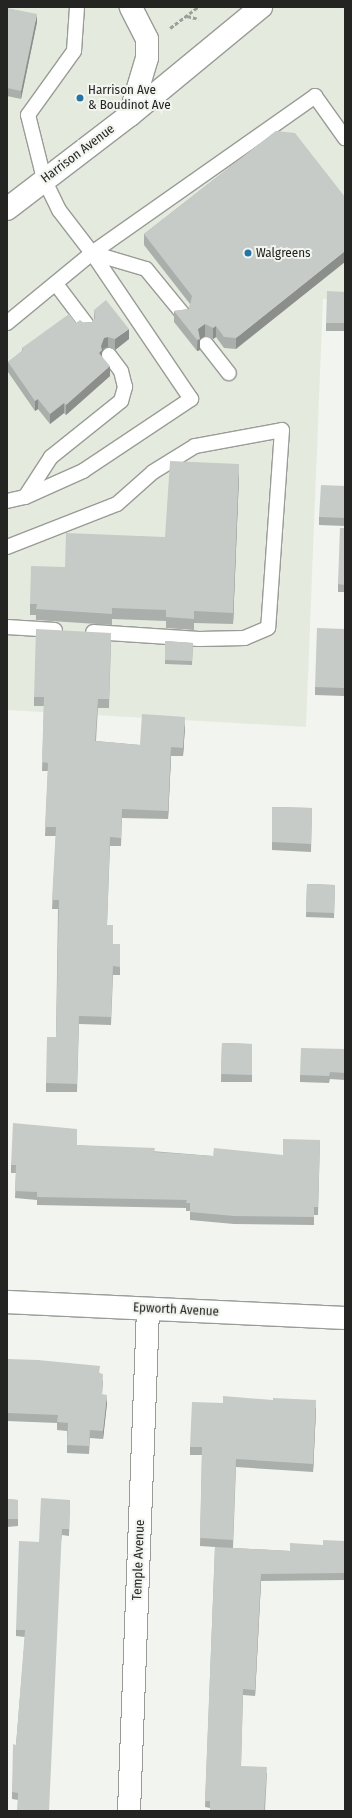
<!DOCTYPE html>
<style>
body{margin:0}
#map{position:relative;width:352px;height:1818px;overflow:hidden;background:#f2f5ef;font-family:"Fira Sans Condensed",sans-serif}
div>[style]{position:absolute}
.built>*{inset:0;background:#e4ebde}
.path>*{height:2.5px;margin-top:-1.25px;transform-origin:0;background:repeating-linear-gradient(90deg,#9d9f9b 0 4px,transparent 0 6px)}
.roads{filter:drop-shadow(1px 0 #999c97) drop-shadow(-1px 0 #999c97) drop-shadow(0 1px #999c97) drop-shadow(0 -1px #999c97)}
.service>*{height:14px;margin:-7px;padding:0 7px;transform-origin:7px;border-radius:7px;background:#fff}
.minor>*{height:22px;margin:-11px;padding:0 11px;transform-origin:11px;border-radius:11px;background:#fff}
.tertiary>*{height:22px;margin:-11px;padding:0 11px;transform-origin:11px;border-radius:11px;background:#fff}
.secondary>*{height:22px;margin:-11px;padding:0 11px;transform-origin:11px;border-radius:11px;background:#fff}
.wall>*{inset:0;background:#aaafab}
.shaded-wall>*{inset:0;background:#8b8e8b}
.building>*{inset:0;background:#c6cbc7}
.dots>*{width:11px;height:11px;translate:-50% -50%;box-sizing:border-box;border:2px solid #f2f5ef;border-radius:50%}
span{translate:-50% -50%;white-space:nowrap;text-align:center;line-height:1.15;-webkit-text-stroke:4px #f2f5ef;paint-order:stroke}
.poi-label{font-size:13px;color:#242523}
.left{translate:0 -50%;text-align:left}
.street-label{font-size:13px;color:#242523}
.frame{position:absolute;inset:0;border:8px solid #242523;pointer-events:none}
</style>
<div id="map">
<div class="built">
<i style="clip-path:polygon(7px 7px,345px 7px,345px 300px,323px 299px,306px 727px,7px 710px)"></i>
</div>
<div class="path">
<i style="left:187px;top:16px;width:12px;rotate:14deg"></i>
<i style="left:170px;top:28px;width:35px;rotate:-37deg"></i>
</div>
<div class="roads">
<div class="service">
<i style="left:92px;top:253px;width:56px;rotate:16.5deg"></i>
<i style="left:146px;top:269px;width:58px;rotate:50.6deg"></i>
<i style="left:56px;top:284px;width:51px;rotate:52.9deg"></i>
<i style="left:7px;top:323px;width:110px;rotate:-39.5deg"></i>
<i style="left:92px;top:253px;width:273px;rotate:-35.1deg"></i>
<i style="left:315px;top:96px;width:52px;rotate:54.5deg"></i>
<i style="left:206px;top:344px;width:37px;rotate:52deg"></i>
<i style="left:25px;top:497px;width:48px;rotate:-57deg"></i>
<i style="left:51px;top:457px;width:90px;rotate:-38.7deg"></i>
<i style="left:121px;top:401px;width:15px;rotate:-74deg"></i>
<i style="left:125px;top:387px;width:16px;rotate:-104deg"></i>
<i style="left:121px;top:371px;width:20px;rotate:-127deg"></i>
<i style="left:7px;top:501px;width:18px;rotate:-13deg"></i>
<i style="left:25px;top:497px;width:64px;rotate:-24.1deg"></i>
<i style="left:83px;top:471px;width:130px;rotate:-33.7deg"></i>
<i style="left:191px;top:399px;width:176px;rotate:-124.1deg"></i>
<i style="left:92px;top:253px;width:54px;rotate:-127.5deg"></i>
<i style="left:59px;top:210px;width:34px;rotate:-116deg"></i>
<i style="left:44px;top:179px;width:66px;rotate:-104deg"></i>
<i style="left:28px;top:115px;width:79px;rotate:-54.3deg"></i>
<i style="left:74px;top:51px;width:44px;rotate:-86.1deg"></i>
<i style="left:7px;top:547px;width:118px;rotate:-21.4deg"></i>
<i style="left:117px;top:504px;width:48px;rotate:-41.6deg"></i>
<i style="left:153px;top:472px;width:49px;rotate:-31.8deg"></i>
<i style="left:195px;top:446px;width:88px;rotate:-10.4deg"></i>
<i style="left:282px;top:430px;width:198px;rotate:94deg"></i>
<i style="left:268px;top:628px;width:25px;rotate:157deg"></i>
<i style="left:245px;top:638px;width:46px;rotate:178.8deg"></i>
<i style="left:199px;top:639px;width:106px;rotate:-176.2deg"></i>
<i style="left:7px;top:627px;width:48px;rotate:3.6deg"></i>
</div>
<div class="minor">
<i style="left:7px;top:1302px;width:338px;rotate:2.7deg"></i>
<i style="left:129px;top:1811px;width:502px;rotate:-87.83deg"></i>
</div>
<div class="tertiary">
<i style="left:130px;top:115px;width:59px;rotate:-73.4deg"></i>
<i style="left:147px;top:58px;width:19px;rotate:-90deg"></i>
<i style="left:147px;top:39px;width:36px;rotate:-117deg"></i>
</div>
<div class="secondary">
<i style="left:7px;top:209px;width:155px;rotate:-37.4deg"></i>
<i style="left:130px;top:115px;width:170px;rotate:-39.5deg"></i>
</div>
</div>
<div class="wall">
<i style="clip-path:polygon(7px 8px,37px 22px,21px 99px,7px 96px)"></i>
<i style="clip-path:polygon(276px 131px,236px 349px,224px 348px,216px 337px,213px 339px,205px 336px,200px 340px,200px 350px,197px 351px,174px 322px,174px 311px,189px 309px,190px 304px,144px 245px,144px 234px)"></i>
<i style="clip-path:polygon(345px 292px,345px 331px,326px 331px,326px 323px)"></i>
<i style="clip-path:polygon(94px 310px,129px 339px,115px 350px,108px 347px,104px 348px,102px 352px,102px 357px,110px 376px,66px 415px,64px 413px,50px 424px,38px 409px,35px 411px,8px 372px,8px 362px,22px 351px,22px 348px,76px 323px,92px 322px,94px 320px)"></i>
<i style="clip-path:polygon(239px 475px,233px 624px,194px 623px,194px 630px,166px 628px,166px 621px,112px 619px,112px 625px,36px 620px,36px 615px,30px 615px,30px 604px,65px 567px,165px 537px)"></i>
<i style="clip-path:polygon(345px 486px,345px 526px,319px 525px,319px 517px)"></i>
<i style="clip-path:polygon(345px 528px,345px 592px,338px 592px,338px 584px)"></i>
<i style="clip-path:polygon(165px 641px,193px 643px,192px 665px,165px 664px)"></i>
<i style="clip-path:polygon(111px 642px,109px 708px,98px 708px,96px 741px,140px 745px,185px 726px,183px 756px,171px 756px,168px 819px,122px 818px,121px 846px,110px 846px,107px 925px,113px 944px,120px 944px,120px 975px,113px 975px,111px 1025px,79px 1024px,77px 1092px,46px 1092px,46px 1083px,56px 1037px,58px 909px,52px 909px,56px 836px,45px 836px,48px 771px,42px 771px,44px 706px,34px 706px,34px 697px)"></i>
<i style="clip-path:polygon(345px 649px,344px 696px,315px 695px,315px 687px)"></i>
<i style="clip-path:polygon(272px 807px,312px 808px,311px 852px,272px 850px)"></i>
<i style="clip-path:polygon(307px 884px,335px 885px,334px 918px,306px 917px)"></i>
<i style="clip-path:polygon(222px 1043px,252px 1044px,252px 1082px,221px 1082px)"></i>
<i style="clip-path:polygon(345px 1049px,345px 1080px,330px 1079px,329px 1083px,300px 1082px,300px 1075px)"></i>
<i style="clip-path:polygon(320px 1140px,318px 1215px,314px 1215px,314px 1225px,234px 1224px,190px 1220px,190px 1211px,186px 1211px,186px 1208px,37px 1205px,37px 1200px,15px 1198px,16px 1173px,11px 1173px,11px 1165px,77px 1145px,213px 1156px,283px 1155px)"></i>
<i style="clip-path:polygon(7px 1359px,100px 1373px,103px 1382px,102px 1394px,107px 1403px,103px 1439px,90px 1438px,89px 1454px,67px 1453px,67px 1431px,57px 1430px,57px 1423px,7px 1421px)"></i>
<i style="clip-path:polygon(223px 1403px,316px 1408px,313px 1472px,236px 1467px,233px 1548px,290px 1551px,345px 1541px,345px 1580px,261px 1581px,255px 1696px,243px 1695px,241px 1766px,267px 1773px,265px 1811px,210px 1811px,210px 1808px,205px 1807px,215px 1547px,200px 1546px,202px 1455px,190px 1455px,190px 1447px)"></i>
<i style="clip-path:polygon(7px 1499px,18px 1500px,18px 1526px,7px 1527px)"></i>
<i style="clip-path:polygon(70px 1500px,69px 1536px,62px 1535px,18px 1800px,12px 1799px,12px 1792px,16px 1745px,25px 1637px,16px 1636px,16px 1630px,39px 1542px)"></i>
</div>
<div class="shaded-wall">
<i style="clip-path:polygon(37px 14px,37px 22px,21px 99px,21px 91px)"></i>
<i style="clip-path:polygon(345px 251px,345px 262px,236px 349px,236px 338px)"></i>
<i style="clip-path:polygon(205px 324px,205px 336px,200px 340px,200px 350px,197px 351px,198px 329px)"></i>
<i style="clip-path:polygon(216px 326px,216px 337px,213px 339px,213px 328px)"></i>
<i style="clip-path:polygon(129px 329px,129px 339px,115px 350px,115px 339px)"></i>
<i style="clip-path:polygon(108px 337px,108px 347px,104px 348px,102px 352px,102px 360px,99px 353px,101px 346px,104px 338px)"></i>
<i style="clip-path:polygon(110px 366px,110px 376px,66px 415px,66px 405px)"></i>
<i style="clip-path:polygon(38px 399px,38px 409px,35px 411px,35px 401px)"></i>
<i style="clip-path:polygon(64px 403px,64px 413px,50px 424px,50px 414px)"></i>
<i style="clip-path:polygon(239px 464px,239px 475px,233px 624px,233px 613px)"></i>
<i style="clip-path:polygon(185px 717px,185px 726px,183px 756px,183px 748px)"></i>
<i style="clip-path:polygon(171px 747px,171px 756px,168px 819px,168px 811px)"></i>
<i style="clip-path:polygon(107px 1395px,107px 1403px,103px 1439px,103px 1431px)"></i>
<i style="clip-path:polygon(316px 1400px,316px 1408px,313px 1472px,313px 1464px)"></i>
<i style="clip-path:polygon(261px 1574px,261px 1581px,255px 1696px,255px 1690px)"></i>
</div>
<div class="building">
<i style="clip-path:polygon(7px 8px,37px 14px,21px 91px,7px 88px)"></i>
<i style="clip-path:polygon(276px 131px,295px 133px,345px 197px,345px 251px,236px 338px,224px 337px,216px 326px,213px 328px,205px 324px,198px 329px,200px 339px,197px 340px,174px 311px,189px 309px,192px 296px,144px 234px)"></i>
<i style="clip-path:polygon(327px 291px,345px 292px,345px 323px,326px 323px)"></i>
<i style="clip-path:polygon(106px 300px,129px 329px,115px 339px,108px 337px,104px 338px,101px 346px,102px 350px,99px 353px,110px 366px,66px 405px,64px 403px,50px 414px,38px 399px,35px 401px,8px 362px,23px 350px,22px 348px,69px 314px,76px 323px,80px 320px,84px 323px,92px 322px,95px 318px,94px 310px)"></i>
<i style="clip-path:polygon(170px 461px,239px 464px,233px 613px,194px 611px,194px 619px,166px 617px,166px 610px,112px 608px,112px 614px,36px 609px,37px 604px,30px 604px,31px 566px,65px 567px,66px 533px,165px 537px)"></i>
<i style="clip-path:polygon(321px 485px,345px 486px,345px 518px,319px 517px)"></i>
<i style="clip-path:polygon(340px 528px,345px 528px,345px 585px,338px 584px)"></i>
<i style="clip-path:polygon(317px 628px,345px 629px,344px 688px,315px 687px)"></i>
<i style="clip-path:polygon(36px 629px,111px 633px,109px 699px,98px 699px,95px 741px,140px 745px,142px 714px,185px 717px,183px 748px,171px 747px,168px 811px,122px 809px,121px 838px,110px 837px,107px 925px,113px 925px,113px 944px,120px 944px,120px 967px,113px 966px,111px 1017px,79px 1016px,77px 1084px,46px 1083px,47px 1037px,56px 1037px,59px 900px,52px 900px,56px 827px,45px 827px,48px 763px,42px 762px,44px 697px,34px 697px)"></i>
<i style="clip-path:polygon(165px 641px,193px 643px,192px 661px,165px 660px)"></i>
<i style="clip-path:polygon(272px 807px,312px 808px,311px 844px,272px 842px)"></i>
<i style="clip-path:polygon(307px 884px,335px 885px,334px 913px,306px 912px)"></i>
<i style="clip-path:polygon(222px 1043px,252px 1044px,252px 1075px,221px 1074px)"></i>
<i style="clip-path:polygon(301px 1048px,345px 1049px,345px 1073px,330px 1072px,329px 1076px,300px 1075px)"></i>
<i style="clip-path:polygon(13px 1123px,77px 1129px,77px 1145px,155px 1148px,154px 1152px,213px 1156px,214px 1148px,283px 1155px,283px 1139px,320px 1140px,318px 1207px,314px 1207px,314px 1217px,234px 1216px,190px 1212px,190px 1203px,186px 1203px,187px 1200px,37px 1197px,37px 1192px,15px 1191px,16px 1165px,11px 1165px)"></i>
<i style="clip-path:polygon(7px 1359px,38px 1360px,100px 1366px,99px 1373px,103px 1374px,102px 1394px,107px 1395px,103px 1431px,90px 1430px,89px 1446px,67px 1445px,68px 1423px,57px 1422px,58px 1415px,7px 1413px)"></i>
<i style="clip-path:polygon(223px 1396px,273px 1400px,273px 1398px,316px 1400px,313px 1464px,236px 1459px,233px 1540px,200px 1538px,202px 1447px,190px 1447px,192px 1402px,223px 1403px)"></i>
<i style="clip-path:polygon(41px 1498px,70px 1500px,69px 1529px,62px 1529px,49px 1811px,17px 1811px,18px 1793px,12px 1792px,13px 1744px,16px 1745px,25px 1630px,16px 1630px,19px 1541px,39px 1542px)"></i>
<i style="clip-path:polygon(7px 1499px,18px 1500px,18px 1519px,7px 1519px)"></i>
<i style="clip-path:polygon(323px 1540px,345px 1541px,345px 1573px,261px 1574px,255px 1690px,243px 1689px,241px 1766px,267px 1767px,264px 1811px,210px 1811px,210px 1801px,205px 1801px,215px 1547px,290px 1551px,290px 1543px,323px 1545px)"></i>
</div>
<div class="dots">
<i style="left:80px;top:98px;background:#2574a6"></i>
<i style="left:248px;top:253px;background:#2574a6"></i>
</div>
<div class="poi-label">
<span class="left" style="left:88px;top:98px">Harrison Ave<br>&amp; Boudinot Ave</span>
<span class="left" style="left:256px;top:253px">Walgreens</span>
</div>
<div class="street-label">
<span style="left:78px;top:154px;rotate:-37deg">Harrison Avenue</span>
<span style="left:176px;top:1310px;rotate:3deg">Epworth Avenue</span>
<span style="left:139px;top:1560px;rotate:-88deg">Temple Avenue</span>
</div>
<div class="frame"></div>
</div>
